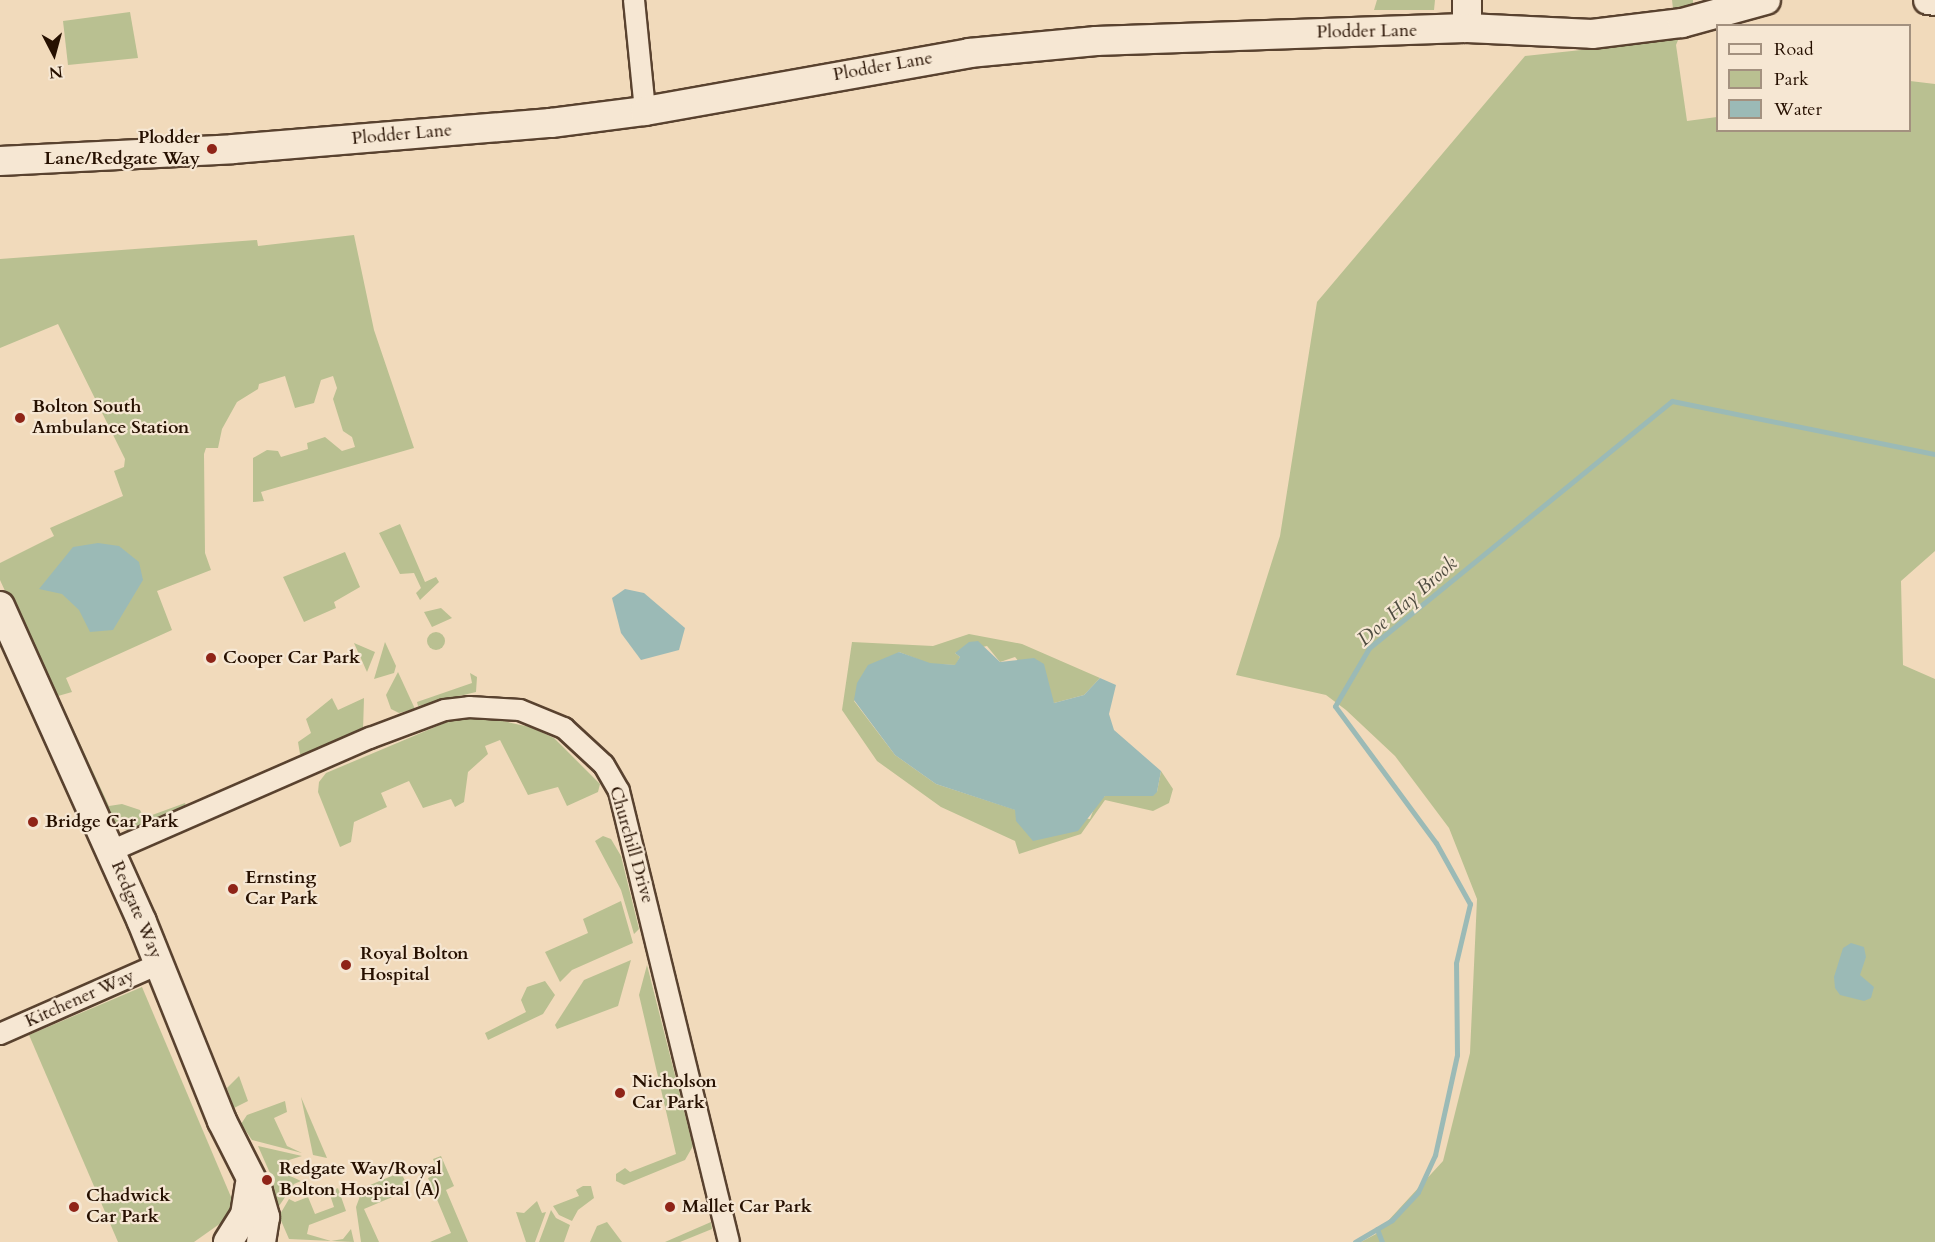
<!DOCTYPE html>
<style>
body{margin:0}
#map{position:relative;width:1935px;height:1242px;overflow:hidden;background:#f1dabb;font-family:Cardo,serif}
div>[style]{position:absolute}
.green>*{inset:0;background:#b9c091}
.round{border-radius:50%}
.water>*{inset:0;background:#9bbab6}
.stream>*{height:5px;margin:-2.5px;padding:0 2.5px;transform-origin:2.5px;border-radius:2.5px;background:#9bbab6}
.roads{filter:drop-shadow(2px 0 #59422f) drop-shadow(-2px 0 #59422f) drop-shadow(0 2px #59422f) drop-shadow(0 -2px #59422f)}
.street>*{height:20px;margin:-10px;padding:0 10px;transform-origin:10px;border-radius:10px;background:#f6e7d3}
.secondary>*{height:28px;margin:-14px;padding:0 14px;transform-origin:14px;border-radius:14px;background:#f6e7d3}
.dots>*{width:16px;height:16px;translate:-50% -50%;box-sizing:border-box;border:3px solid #f6e7d3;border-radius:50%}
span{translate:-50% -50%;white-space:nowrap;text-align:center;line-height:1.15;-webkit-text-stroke:4.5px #f6e7d3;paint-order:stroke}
.street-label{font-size:18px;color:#261000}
.poi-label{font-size:18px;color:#261000;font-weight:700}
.right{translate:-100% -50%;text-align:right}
.left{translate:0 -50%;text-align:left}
.water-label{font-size:20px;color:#4f4c40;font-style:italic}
.legend{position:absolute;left:1716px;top:24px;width:195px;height:108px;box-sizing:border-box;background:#f6e7d3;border:2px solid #a3917f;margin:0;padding:8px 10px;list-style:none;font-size:18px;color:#261000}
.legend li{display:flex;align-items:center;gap:12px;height:30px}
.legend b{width:30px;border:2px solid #a3917f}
.north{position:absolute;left:24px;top:24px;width:60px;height:60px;-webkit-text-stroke:4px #f6e7d3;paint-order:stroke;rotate:174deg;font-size:16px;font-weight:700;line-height:24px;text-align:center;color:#261000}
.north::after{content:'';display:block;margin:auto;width:21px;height:27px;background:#261000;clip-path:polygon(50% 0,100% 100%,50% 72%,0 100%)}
</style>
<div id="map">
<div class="green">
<i style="clip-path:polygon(1377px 0,1435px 0,1434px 10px,1374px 10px)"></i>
<i style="clip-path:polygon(1672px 0,1693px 0,1693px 4px,1676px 45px,1687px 121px,1717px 117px,1718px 130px,1910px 130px,1910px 81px,1935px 84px,1935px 551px,1901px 581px,1903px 665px,1935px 679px,1935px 1242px,1361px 1242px,1376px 1234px,1443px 1161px,1470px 1053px,1477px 899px,1449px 828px,1395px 756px,1346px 710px,1326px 695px,1236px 675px,1280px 536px,1317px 302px,1525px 56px,1656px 42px,1673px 9px)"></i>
<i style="clip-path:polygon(130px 12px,138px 58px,68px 65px,63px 21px)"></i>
<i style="clip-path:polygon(354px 235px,374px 330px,414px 448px,261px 492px,264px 501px,253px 502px,253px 458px,267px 450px,278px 451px,281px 457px,308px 449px,307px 443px,325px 437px,342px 451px,355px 447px,352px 437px,343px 431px,333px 399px,337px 388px,333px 376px,321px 380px,314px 403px,295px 408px,285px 376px,259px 384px,258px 389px,237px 402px,222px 429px,218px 448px,206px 448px,204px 454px,205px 553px,211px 570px,157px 591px,172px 630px,66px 678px,72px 692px,58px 696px,109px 806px,122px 804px,140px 810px,144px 818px,185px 803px,187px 809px,126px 830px,110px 820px,0 580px,0 563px,54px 536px,50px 528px,123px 496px,114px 471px,124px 467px,125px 459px,58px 324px,0 348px,0 259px,257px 240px,258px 246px)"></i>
<i style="clip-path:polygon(400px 524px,425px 582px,436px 577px,439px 582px,420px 600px,416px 593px,421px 588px,414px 573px,400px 574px,379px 533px)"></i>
<i style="clip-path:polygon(345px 552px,360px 587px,334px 602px,336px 608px,304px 622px,283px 577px)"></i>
<i style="clip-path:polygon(441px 608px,452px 618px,432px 627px,424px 612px)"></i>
<i class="round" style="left:427px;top:632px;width:18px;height:18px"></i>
<i style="clip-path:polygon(969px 634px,1022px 644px,1100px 678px,1084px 695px,1054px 703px,1015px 657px,1000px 662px,987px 646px,955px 653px,960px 657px,956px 665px,930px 664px,899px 652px,854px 701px,895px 755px,936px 784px,1016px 810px,1090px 819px,1097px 801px,1105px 796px,1157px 792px,1161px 771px,1173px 789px,1169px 803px,1153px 811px,1105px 800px,1081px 834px,1019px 854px,1015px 841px,941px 807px,877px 761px,842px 710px,852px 642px,933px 646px)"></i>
<i style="clip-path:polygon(385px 642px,396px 666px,394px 673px,374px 679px)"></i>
<i style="clip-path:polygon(354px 643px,375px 652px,367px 672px)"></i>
<i style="clip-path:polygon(398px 672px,415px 709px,399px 713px,391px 709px,386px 695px)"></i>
<i style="clip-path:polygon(470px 673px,477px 677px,476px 692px,418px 706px,417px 702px,472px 683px)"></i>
<i style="clip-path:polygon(332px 698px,338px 710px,364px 698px,363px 731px,306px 756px,300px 754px,298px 742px,311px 733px,306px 719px)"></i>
<i style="clip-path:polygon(480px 716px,530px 727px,554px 738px,600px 784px,598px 792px,567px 806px,558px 787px,528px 795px,500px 740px,485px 746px,488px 754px,468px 772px,464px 802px,455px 807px,451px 799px,423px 808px,409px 781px,381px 793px,387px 807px,354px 822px,351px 842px,340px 847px,318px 792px,319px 782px,326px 773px,447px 722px)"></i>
<i style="clip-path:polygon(603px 836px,611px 839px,621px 856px,639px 929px,634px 934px,621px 890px,595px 841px)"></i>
<i style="clip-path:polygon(621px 901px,633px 943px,572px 970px,560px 982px,545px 952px,588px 933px,583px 919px)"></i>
<i style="clip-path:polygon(631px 960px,618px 1006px,557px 1029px,555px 1025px,584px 980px)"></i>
<i style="clip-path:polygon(647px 965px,693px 1146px,685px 1160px,624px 1185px,616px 1181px,616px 1174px,625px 1168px,630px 1172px,676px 1154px,639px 995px)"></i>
<i style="clip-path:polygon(545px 981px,555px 995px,543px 1014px,488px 1040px,485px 1033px,526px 1012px,521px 1000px,527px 987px)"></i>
<i style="clip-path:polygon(142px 987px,234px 1204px,228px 1218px,194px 1242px,118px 1242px,29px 1035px)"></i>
<i style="clip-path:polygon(239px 1076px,248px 1101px,234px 1108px,227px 1088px)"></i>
<i style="clip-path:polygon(301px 1097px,327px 1158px,313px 1155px)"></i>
<i style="clip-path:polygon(285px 1101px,287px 1112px,274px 1118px,287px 1146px,302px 1153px,252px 1140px,241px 1124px,247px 1115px)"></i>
<i style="clip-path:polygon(258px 1146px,302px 1156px,289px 1160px,288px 1175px,301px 1181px,294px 1184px,277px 1209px,273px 1180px)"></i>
<i style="clip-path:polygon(441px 1156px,454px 1186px,446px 1190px,468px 1242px,430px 1242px,451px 1233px,428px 1178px,439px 1173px,433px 1159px)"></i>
<i style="clip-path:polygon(401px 1172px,409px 1190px,364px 1209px,379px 1242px,361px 1242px,356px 1207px,363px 1188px)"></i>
<i style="clip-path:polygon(583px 1186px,591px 1186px,594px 1198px,578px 1210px,572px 1221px,559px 1215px,553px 1206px,579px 1196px,576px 1190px)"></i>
<i style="clip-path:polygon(338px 1188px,346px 1211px,309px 1225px,307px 1234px,331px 1241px,343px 1239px,351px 1229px,354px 1242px,289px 1239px,279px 1216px,289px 1199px,295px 1202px,308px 1197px,315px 1214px,334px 1207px,329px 1192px)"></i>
<i style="clip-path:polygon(537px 1201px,542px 1213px,546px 1212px,535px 1242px,526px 1242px,516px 1212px,524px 1213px)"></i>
<i style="clip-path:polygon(551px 1210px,556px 1218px,570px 1225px,564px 1242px,539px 1242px)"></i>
<i style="clip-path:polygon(607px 1222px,622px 1242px,590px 1242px,597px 1226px)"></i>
<i style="clip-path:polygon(711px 1222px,712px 1229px,680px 1242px,665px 1242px)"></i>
</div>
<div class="water">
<i style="clip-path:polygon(98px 543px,119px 546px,139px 562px,143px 580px,113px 630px,90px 632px,79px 610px,62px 594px,39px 589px,73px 547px)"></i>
<i style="clip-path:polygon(625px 589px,644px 593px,685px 628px,679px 650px,641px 660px,621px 633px,612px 598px)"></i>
<i style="clip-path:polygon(978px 641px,1000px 662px,1034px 658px,1044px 664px,1054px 703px,1084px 695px,1100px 678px,1116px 685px,1109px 714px,1114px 730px,1161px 771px,1157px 792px,1153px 796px,1105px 796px,1078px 831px,1033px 841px,1016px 821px,1015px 810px,936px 784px,895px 755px,854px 700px,857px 683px,868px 665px,899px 652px,930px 663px,955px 665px,960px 657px,955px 653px,969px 642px)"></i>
<i style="clip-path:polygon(1851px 943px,1864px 947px,1866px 957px,1860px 975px,1874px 987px,1871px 998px,1864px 1001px,1840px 995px,1835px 988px,1834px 977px,1843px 948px)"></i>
</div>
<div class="stream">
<i style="left:1377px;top:1229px;width:14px;rotate:69deg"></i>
<i style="left:1355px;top:1242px;width:43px;rotate:-30.7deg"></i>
<i style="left:1392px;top:1220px;width:38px;rotate:-47deg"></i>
<i style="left:1418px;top:1192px;width:41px;rotate:-65.3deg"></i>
<i style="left:1435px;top:1155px;width:102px;rotate:-77.6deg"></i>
<i style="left:1457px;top:1055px;width:92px;rotate:-90.6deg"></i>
<i style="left:1456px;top:963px;width:61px;rotate:-76.7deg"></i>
<i style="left:1470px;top:904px;width:70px;rotate:-119.1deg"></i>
<i style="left:1436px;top:843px;width:170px;rotate:-126.4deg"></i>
<i style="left:1335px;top:706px;width:67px;rotate:-59.6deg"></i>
<i style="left:1369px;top:648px;width:391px;rotate:-39.2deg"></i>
<i style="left:1672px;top:401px;width:268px;rotate:11.4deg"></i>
</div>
<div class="roads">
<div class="street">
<i style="left:634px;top:0;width:112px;rotate:84.3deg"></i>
<i style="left:111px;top:851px;width:283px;rotate:-23.6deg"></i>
<i style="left:370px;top:738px;width:80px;rotate:-20.5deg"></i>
<i style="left:445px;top:710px;width:24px;rotate:-7deg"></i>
<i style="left:469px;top:707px;width:51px;rotate:3.4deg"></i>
<i style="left:520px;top:710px;width:48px;rotate:22.2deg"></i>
<i style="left:564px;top:728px;width:54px;rotate:42.8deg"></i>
<i style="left:604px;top:765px;width:30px;rotate:60deg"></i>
<i style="left:619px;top:791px;width:464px;rotate:76.3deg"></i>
<i style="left:0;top:1034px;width:174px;rotate:-23.8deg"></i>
</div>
<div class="secondary">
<i style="left:1467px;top:0;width:28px;rotate:90deg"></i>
<i style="left:1928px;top:0;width:7px;rotate:8deg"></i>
<i style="left:0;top:161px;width:233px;rotate:-2.9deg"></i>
<i style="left:233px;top:149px;width:319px;rotate:-4.7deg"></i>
<i style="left:551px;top:123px;width:95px;rotate:-7.3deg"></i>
<i style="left:645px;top:111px;width:329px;rotate:-10.1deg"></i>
<i style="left:969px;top:53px;width:128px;rotate:-5.4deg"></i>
<i style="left:1096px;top:41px;width:371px;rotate:-2deg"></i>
<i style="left:1467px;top:28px;width:125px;rotate:2.7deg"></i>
<i style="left:1592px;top:34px;width:91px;rotate:-7deg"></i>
<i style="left:1682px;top:23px;width:87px;rotate:-15.3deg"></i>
<i style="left:0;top:606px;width:346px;rotate:65.8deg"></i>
<i style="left:142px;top:922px;width:214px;rotate:68.1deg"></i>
<i style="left:222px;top:1121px;width:80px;rotate:63.1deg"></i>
<i style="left:258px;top:1192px;width:26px;rotate:74deg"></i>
<i style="left:265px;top:1217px;width:25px;rotate:99deg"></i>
<i style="left:228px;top:1242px;width:32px;rotate:-58deg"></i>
<i style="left:245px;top:1215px;width:31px;rotate:-81deg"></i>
</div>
</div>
<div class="dots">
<i style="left:212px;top:149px;background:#8f2418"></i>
<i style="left:20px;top:418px;background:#8f2418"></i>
<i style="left:211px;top:658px;background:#8f2418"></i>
<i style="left:33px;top:822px;background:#8f2418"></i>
<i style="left:233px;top:889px;background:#8f2418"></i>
<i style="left:346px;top:965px;background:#8f2418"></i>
<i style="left:620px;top:1093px;background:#8f2418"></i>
<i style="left:267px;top:1180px;background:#8f2418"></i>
<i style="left:74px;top:1207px;background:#8f2418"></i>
<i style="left:670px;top:1207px;background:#8f2418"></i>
</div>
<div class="street-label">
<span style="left:1367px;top:32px;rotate:-1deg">Plodder Lane</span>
<span style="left:883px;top:67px;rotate:-10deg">Plodder Lane</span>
<span style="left:402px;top:135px;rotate:-5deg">Plodder Lane</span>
<span style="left:631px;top:845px;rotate:74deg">Churchill Drive</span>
<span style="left:136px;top:910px;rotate:67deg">Redgate Way</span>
<span style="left:80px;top:999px;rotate:-24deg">Kitchener Way</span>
</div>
<div class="poi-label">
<span class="right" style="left:200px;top:149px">Plodder<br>Lane/Redgate Way</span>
<span class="left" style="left:32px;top:418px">Bolton South<br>Ambulance Station</span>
<span class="left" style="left:223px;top:658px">Cooper Car Park</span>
<span class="left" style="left:45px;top:822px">Bridge Car Park</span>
<span class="left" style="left:245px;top:889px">Ernsting<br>Car Park</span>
<span class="left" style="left:360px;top:965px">Royal Bolton<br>Hospital</span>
<span class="left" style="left:632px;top:1093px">Nicholson<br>Car Park</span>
<span class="left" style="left:279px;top:1180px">Redgate Way/Royal<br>Bolton Hospital (A)</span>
<span class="left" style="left:86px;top:1207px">Chadwick<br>Car Park</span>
<span class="left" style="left:682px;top:1207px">Mallet Car Park</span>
</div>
<div class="water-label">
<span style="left:1407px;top:601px;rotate:-41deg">Doe Hay Brook</span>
</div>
<ul class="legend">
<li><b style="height:8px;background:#f6e7d3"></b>Road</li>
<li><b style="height:16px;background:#b9c091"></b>Park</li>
<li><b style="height:16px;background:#9bbab6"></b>Water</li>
</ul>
<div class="north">N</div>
</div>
